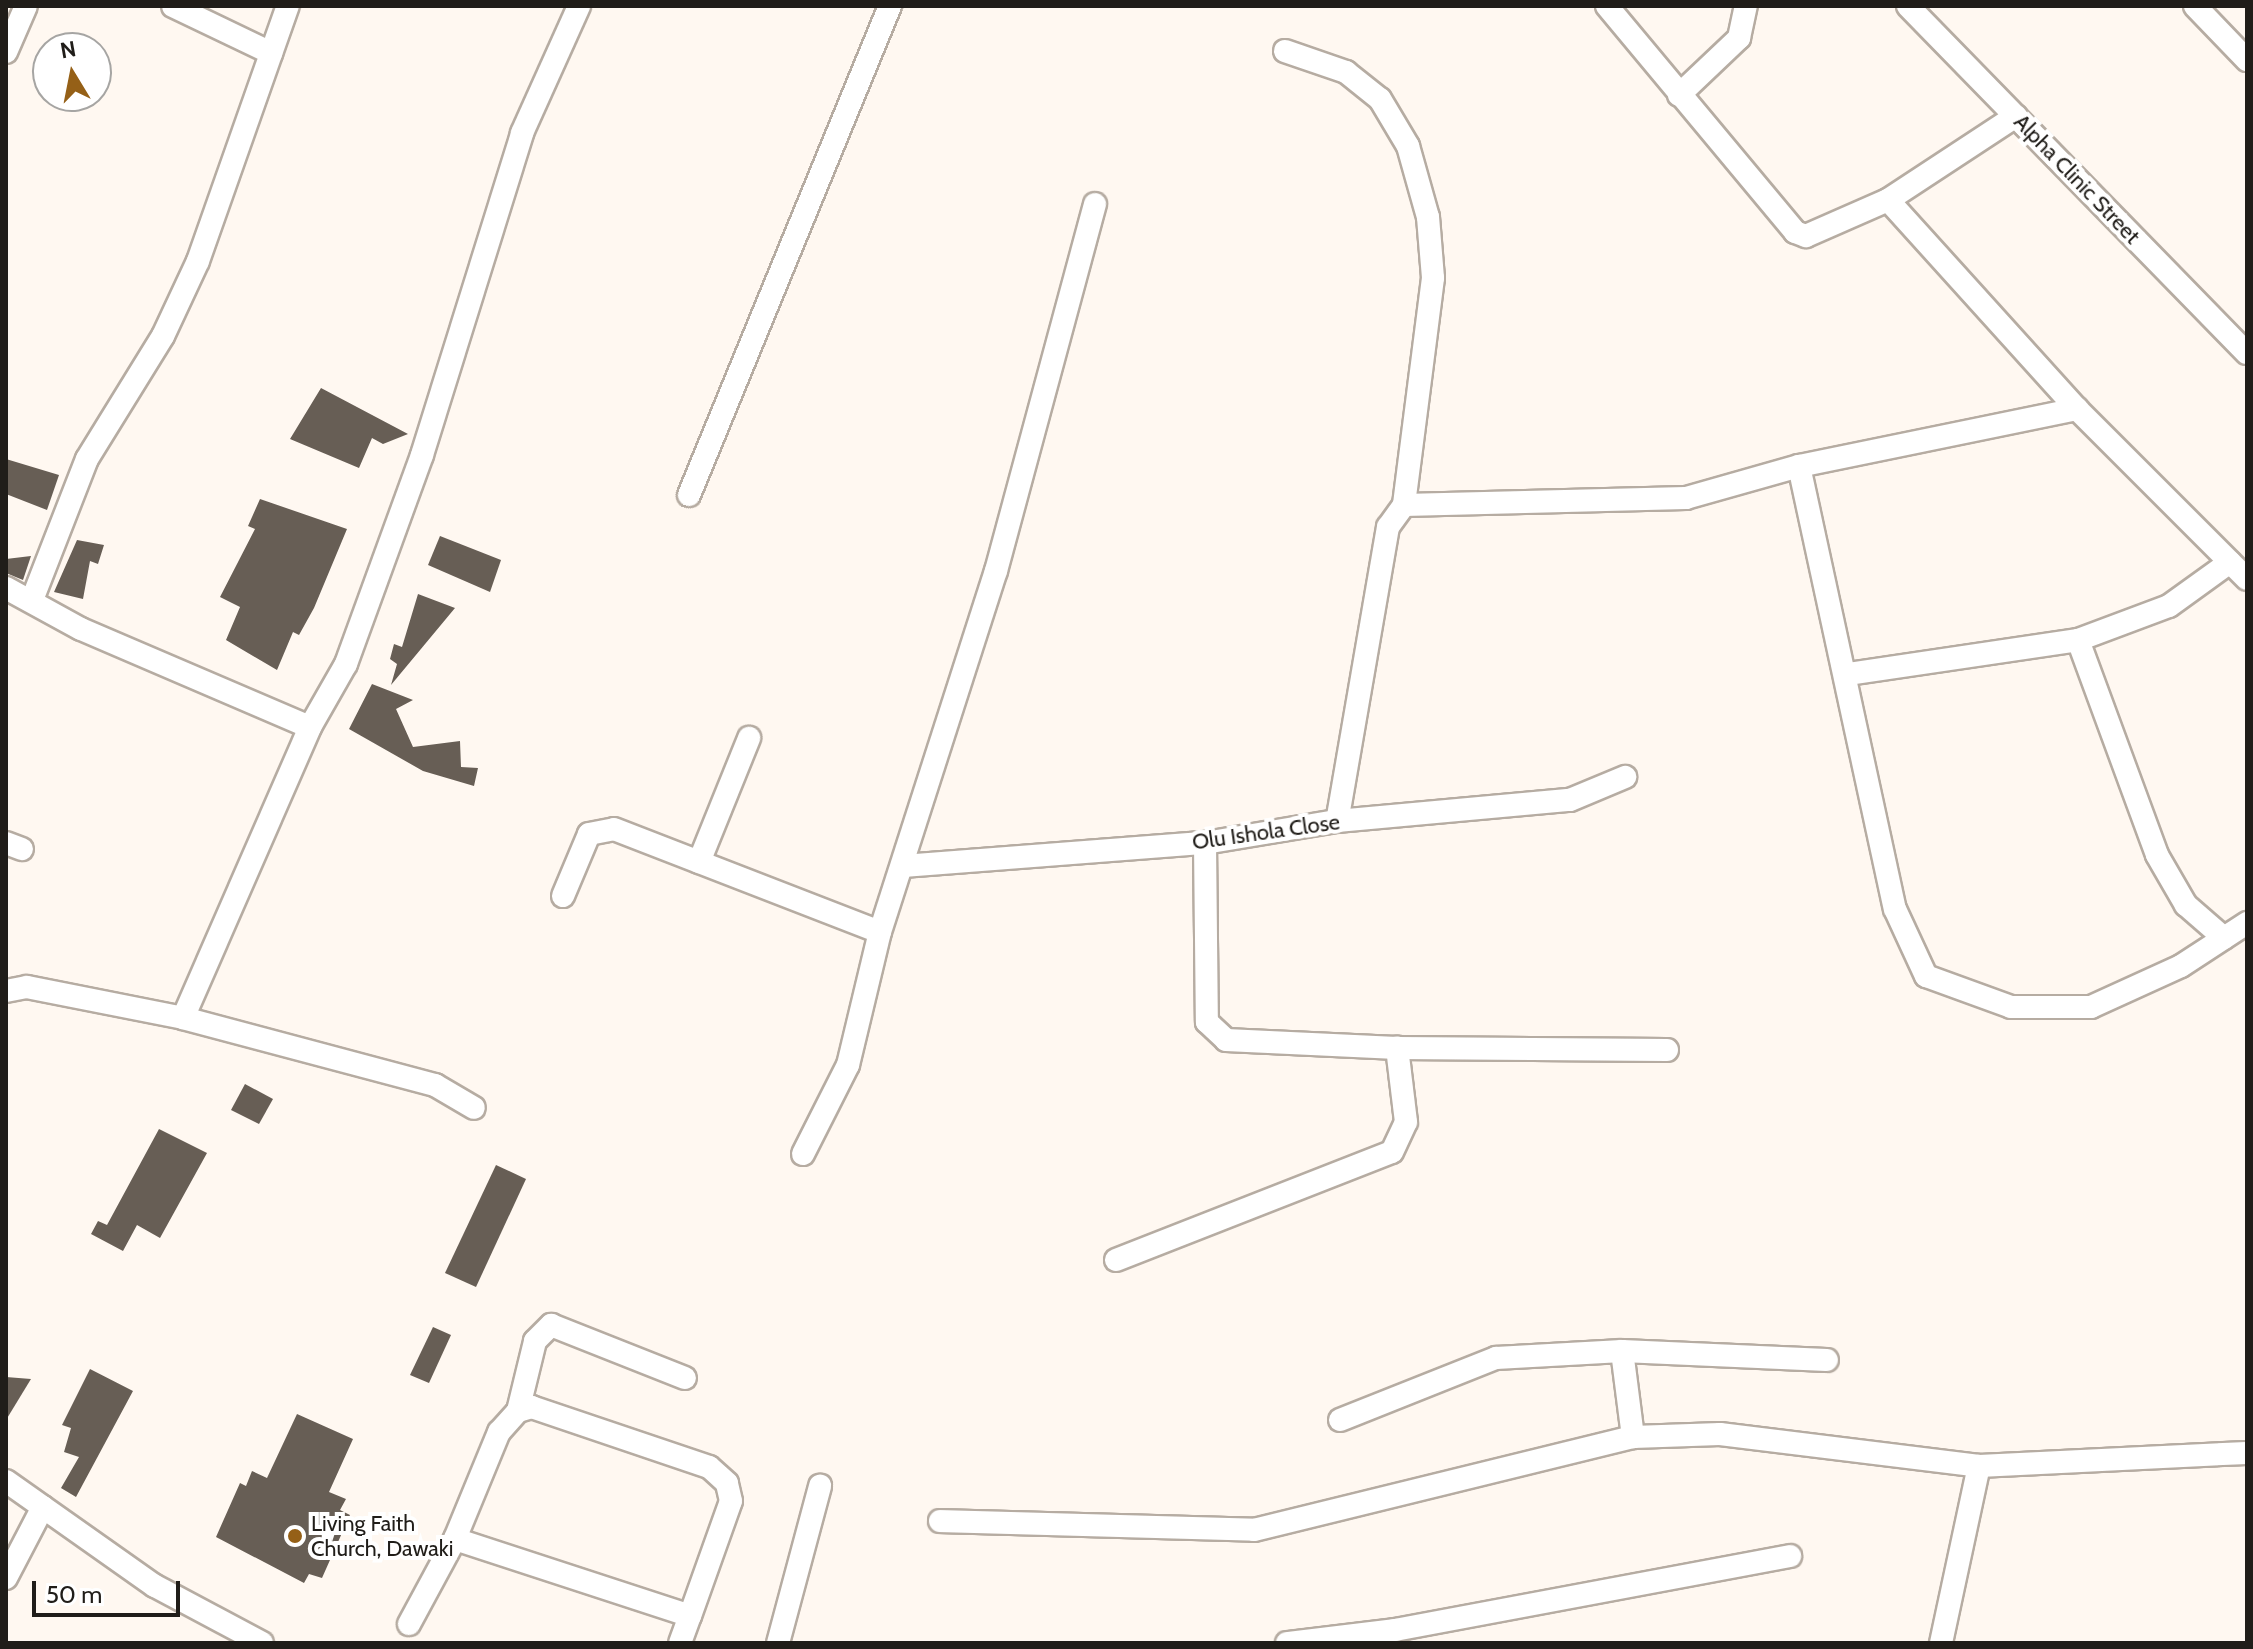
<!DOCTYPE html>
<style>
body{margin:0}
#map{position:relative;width:2253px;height:1649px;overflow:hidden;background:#fff8f1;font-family:Cabin,sans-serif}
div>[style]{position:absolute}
.building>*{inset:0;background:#675e55}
.roads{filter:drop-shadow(2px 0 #b6aca2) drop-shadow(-2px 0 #b6aca2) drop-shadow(0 2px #b6aca2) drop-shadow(0 -2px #b6aca2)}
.minor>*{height:22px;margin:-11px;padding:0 11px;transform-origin:11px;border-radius:11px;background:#fff}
.dots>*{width:22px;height:22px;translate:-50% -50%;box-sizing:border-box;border:4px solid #fff;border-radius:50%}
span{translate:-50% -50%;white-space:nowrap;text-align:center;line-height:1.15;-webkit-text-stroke:8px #fff;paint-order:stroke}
.street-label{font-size:22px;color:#201d19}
.poi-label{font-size:22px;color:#201d19}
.left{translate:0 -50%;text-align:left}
.frame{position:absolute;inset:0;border:8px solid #201d19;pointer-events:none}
.north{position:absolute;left:32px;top:32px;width:80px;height:80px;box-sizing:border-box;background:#fff;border:2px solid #a6a5a3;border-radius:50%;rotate:350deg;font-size:22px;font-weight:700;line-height:32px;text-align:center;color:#201d19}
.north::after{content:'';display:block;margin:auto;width:28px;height:36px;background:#956017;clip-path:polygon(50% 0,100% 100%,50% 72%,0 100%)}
.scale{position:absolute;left:32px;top:1581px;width:148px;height:36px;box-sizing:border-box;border:4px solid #201d19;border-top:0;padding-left:10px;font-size:24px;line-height:28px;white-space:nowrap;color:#201d19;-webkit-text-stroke:6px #fff;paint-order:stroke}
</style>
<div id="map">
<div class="building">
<i style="clip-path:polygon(321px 388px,408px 434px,383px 444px,372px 438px,359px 468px,290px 439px)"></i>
<i style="clip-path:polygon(6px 459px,59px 475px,47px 510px,6px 494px)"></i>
<i style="clip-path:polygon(260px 499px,347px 529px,314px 608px,299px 635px,293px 632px,277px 670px,226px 640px,240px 607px,220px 597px,255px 529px,248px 526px)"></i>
<i style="clip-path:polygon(440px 536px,501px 560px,490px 592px,428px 565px)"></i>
<i style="clip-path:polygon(77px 540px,104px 545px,98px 564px,90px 561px,83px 599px,54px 592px)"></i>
<i style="clip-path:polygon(31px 556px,23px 580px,6px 573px,6px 559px)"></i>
<i style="clip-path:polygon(418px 594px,455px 608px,391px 685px,397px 664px,390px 659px,394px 644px,402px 647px)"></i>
<i style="clip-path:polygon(372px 684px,413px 700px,396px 709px,413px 747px,460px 741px,461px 767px,478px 768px,474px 786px,423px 771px,349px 729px)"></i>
<i style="clip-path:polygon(245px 1084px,273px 1099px,259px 1124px,231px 1110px)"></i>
<i style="clip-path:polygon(159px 1129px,207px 1153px,160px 1238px,137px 1225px,123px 1251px,91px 1234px,98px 1221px,107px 1225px)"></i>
<i style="clip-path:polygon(496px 1165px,526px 1179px,476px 1287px,445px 1273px)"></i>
<i style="clip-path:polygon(433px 1327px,451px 1335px,429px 1383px,410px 1375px)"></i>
<i style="clip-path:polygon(90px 1369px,133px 1391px,76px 1497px,61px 1488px,79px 1457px,64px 1452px,71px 1428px,62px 1425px)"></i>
<i style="clip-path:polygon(6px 1377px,31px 1379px,6px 1420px)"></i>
<i style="clip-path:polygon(297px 1414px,353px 1439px,329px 1492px,346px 1499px,340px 1510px,350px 1515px,322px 1578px,309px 1574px,304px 1583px,216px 1537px,240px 1483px,246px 1486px,252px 1471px,267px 1478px)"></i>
</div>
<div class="roads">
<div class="minor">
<i style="left:173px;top:6px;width:109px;rotate:25.6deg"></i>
<i style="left:1607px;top:6px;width:294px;rotate:50.2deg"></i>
<i style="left:1795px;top:232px;width:12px;rotate:20deg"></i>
<i style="left:1806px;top:236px;width:90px;rotate:-23.7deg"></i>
<i style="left:1888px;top:200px;width:153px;rotate:-33.3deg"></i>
<i style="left:1908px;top:6px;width:485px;rotate:45.7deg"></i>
<i style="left:2195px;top:6px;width:75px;rotate:46.1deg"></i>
<i style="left:1285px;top:51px;width:65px;rotate:19deg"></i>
<i style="left:1346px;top:72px;width:43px;rotate:38.5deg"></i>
<i style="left:1380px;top:99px;width:55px;rotate:59.2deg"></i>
<i style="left:1408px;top:146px;width:74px;rotate:74.3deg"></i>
<i style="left:1428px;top:217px;width:61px;rotate:85.3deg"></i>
<i style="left:1433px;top:278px;width:229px;rotate:97.3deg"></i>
<i style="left:1404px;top:505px;width:27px;rotate:126deg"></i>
<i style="left:1388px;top:527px;width:298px;rotate:99.8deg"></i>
<i style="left:6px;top:52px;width:50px;rotate:-66.5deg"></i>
<i style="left:1679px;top:95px;width:83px;rotate:-43.5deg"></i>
<i style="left:1739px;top:38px;width:33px;rotate:-78deg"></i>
<i style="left:1888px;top:200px;width:282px;rotate:47.9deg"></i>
<i style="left:2077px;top:409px;width:240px;rotate:45deg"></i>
<i style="left:1799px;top:466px;width:453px;rotate:77.8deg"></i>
<i style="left:1895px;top:909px;width:74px;rotate:65.2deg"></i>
<i style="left:1926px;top:976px;width:90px;rotate:20deg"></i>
<i style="left:2011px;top:1007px;width:80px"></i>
<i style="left:2091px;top:1007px;width:99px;rotate:-24.5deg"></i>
<i style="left:2181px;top:966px;width:79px;rotate:-33.1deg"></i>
<i style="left:689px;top:495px;width:529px;rotate:-67.66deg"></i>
<i style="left:1404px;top:505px;width:282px;rotate:-1.4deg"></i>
<i style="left:1686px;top:498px;width:117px;rotate:-15.8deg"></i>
<i style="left:1799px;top:466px;width:284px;rotate:-11.6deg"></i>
<i style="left:6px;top:588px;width:85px;rotate:28.7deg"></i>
<i style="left:81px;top:629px;width:249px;rotate:23.2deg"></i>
<i style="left:310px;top:727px;width:73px;rotate:-60.3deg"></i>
<i style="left:346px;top:664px;width:222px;rotate:-70deg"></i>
<i style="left:422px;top:455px;width:337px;rotate:-72.7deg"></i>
<i style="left:522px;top:133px;width:139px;rotate:-65.8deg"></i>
<i style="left:32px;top:600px;width:151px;rotate:-68.7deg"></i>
<i style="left:87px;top:459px;width:145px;rotate:-58.3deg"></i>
<i style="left:163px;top:336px;width:83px;rotate:-65deg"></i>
<i style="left:198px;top:261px;width:270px;rotate:-70.6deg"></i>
<i style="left:2078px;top:640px;width:229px;rotate:69.8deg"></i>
<i style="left:2157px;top:855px;width:58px;rotate:59.9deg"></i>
<i style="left:2186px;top:905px;width:50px;rotate:41deg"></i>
<i style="left:1848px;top:674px;width:232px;rotate:-8.4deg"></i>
<i style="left:2078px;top:640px;width:97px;rotate:-20.5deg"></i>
<i style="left:2169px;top:606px;width:75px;rotate:-35.8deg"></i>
<i style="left:6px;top:843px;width:17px;rotate:21deg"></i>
<i style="left:1205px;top:843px;width:179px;rotate:89.4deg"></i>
<i style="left:1207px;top:1022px;width:26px;rotate:43deg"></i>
<i style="left:1226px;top:1040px;width:171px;rotate:2.7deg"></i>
<i style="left:1397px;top:1048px;width:270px;rotate:0.4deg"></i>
<i style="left:699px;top:862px;width:134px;rotate:-68deg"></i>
<i style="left:903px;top:866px;width:303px;rotate:-4.4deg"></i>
<i style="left:1205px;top:843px;width:134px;rotate:-9.5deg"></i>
<i style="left:1337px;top:821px;width:234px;rotate:-5.2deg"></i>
<i style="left:1570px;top:800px;width:60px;rotate:-22.7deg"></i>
<i style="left:563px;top:896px;width:67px;rotate:-67.2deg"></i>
<i style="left:589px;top:834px;width:25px;rotate:-11deg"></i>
<i style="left:614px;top:829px;width:285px;rotate:21.2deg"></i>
<i style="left:6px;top:991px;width:21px;rotate:-11deg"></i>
<i style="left:27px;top:987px;width:159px;rotate:11.2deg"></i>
<i style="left:183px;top:1018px;width:261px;rotate:14.9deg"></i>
<i style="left:435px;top:1085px;width:45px;rotate:30.5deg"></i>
<i style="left:183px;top:1018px;width:318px;rotate:-66.4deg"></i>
<i style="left:803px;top:1154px;width:100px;rotate:-63.2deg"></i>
<i style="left:848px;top:1065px;width:137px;rotate:-76.5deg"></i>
<i style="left:880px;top:932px;width:379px;rotate:-72.2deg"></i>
<i style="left:996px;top:571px;width:380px;rotate:-74.9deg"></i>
<i style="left:1116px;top:1260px;width:296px;rotate:-21.4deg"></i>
<i style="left:1392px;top:1152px;width:33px;rotate:-65deg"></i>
<i style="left:1406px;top:1122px;width:75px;rotate:-96.9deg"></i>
<i style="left:1622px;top:1351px;width:205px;rotate:2.5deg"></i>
<i style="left:518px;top:1411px;width:72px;rotate:-76.3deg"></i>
<i style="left:535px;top:1341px;width:23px;rotate:-45deg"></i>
<i style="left:551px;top:1325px;width:144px;rotate:21.6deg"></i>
<i style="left:1340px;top:1420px;width:168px;rotate:-21.7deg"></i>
<i style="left:1496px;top:1358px;width:126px;rotate:-3.2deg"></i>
<i style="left:1622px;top:1351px;width:87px;rotate:82.7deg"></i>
<i style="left:6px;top:1481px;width:182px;rotate:35.2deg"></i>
<i style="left:155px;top:1586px;width:121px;rotate:28deg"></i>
<i style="left:940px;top:1521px;width:314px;rotate:1.6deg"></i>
<i style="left:1254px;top:1530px;width:390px;rotate:-13.8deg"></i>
<i style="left:1633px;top:1437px;width:87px;rotate:-2deg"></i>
<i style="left:1720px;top:1434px;width:261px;rotate:7deg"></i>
<i style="left:1979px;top:1466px;width:268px;rotate:-2.8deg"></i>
<i style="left:6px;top:1578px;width:80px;rotate:-62.5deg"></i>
<i style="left:409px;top:1624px;width:97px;rotate:-61.6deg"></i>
<i style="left:680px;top:1643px;width:29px;rotate:-70deg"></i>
<i style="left:690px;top:1616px;width:122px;rotate:-70.4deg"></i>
<i style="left:731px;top:1501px;width:18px;rotate:-103deg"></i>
<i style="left:727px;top:1483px;width:24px;rotate:-138deg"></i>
<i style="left:709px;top:1467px;width:187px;rotate:-161.3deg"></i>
<i style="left:532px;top:1407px;width:15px;rotate:164deg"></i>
<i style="left:518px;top:1411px;width:28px;rotate:132deg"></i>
<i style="left:499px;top:1432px;width:116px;rotate:112.4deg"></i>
<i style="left:455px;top:1539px;width:247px;rotate:18.1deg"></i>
<i style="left:778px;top:1643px;width:163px;rotate:-75deg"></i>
<i style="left:1287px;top:1643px;width:109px;rotate:-6.9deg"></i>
<i style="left:1395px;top:1630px;width:402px;rotate:-10.6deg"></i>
<i style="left:1941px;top:1643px;width:181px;rotate:-77.9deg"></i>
</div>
</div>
<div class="dots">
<i style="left:295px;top:1536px;background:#956017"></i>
</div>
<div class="street-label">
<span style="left:2077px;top:179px;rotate:46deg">Alpha Clinic Street</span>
<span style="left:1266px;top:832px;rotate:-8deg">Olu Ishola Close</span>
</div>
<div class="poi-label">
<span class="left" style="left:311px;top:1536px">Living Faith<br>Church, Dawaki</span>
</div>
<div class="frame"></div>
<div class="north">N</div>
<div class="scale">50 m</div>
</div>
